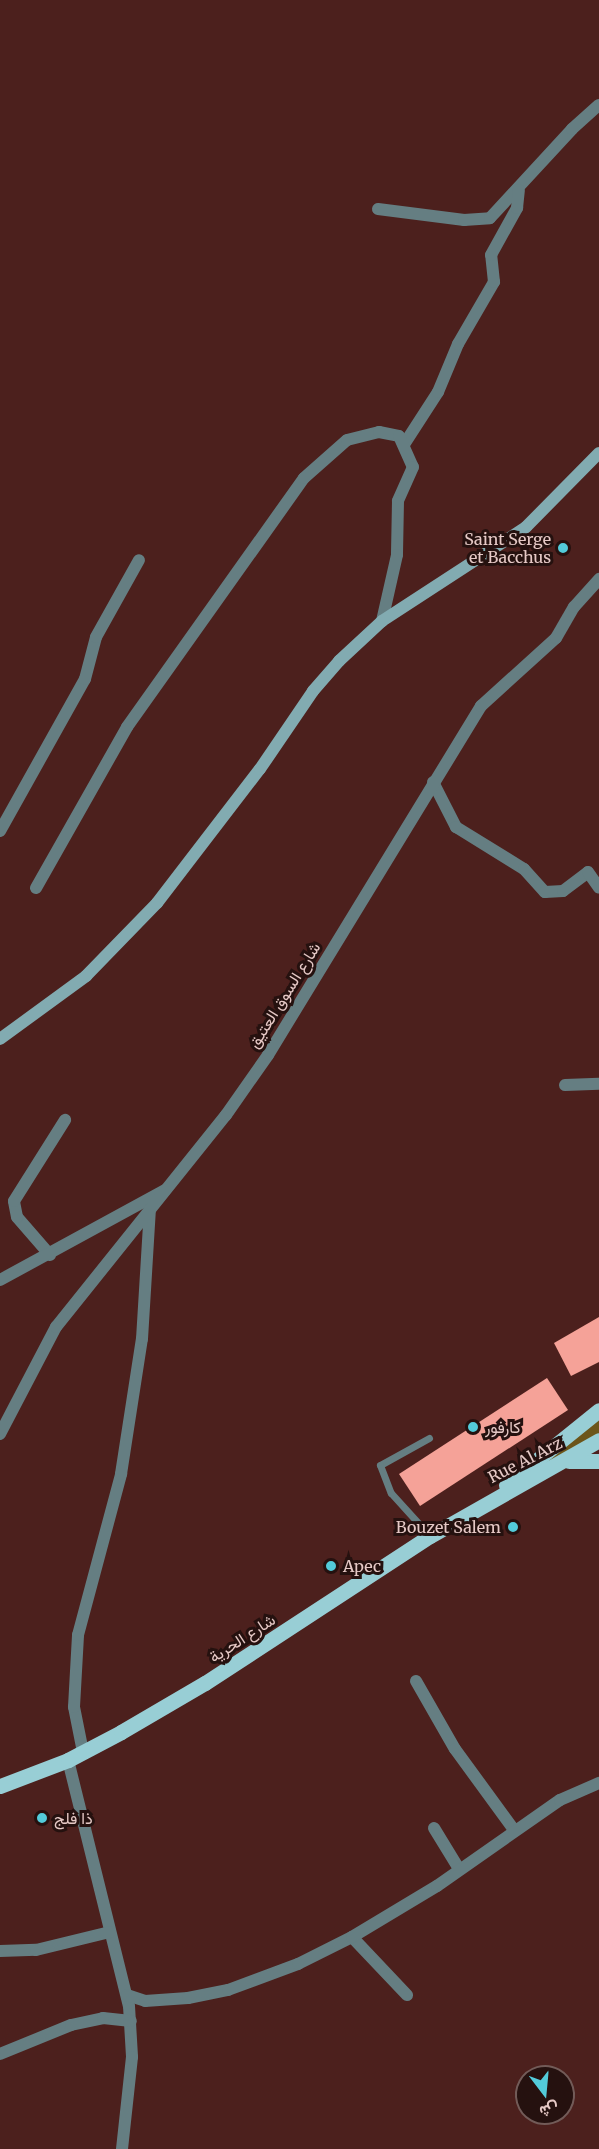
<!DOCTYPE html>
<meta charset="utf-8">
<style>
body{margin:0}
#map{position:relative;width:599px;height:2149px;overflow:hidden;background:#4c201d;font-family:Merriweather,Vazirmatn,serif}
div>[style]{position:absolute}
.green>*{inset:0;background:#6c551a}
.building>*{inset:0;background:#f5a298}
.service>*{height:7px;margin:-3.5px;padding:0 3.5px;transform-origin:3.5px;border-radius:3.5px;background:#657e82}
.minor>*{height:12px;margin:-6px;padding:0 6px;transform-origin:6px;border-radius:6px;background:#657e82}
.tertiary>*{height:12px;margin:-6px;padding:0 6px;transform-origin:6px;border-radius:6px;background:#657e82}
.secondary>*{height:12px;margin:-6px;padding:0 6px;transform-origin:6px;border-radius:6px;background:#82abb1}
.primary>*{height:15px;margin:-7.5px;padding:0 7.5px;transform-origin:7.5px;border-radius:7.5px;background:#98ced5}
.dots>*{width:16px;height:16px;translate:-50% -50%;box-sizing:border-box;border:3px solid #25110f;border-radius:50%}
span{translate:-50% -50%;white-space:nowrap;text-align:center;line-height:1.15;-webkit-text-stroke:6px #25110f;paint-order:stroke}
.poi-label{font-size:16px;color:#e6c9c6}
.right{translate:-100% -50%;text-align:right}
.left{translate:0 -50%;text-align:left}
.street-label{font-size:16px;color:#e6c9c6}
.north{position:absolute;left:515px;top:2065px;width:60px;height:60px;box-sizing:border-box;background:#25110f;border:2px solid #725b58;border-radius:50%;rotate:164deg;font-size:16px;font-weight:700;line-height:24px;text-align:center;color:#e6c9c6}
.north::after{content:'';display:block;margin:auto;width:21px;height:27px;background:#53cbda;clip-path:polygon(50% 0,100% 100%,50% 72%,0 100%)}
</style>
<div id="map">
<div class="green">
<i style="clip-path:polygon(599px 1419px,599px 1434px,524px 1475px)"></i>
</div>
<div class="building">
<i style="clip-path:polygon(599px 1317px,599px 1362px,571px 1376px,554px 1343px)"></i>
<i style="clip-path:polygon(547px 1378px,568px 1410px,420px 1506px,399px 1474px)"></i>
</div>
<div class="service">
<i style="left:429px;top:1438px;width:56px;rotate:151.1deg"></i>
<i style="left:380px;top:1465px;width:30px;rotate:69deg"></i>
<i style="left:391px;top:1493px;width:58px;rotate:47.8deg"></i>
</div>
<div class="minor">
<i style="left:378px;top:209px;width:87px;rotate:7.3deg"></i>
<i style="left:464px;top:220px;width:26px;rotate:-4deg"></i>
<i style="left:490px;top:218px;width:121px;rotate:-47.3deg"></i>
<i style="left:572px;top:129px;width:36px;rotate:-42deg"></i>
<i style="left:405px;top:443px;width:61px;rotate:-57.1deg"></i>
<i style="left:438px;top:392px;width:52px;rotate:-67.4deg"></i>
<i style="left:458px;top:344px;width:72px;rotate:-59.9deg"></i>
<i style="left:494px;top:282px;width:27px;rotate:-96deg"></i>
<i style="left:491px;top:255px;width:54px;rotate:-61deg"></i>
<i style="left:517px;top:208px;width:18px;rotate:-84deg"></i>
<i style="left:433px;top:782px;width:51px;rotate:62.9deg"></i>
<i style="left:456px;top:827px;width:80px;rotate:31.7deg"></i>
<i style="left:524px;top:869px;width:31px;rotate:48deg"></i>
<i style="left:545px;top:892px;width:18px;rotate:-3deg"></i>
<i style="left:563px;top:891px;width:31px;rotate:-37deg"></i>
<i style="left:588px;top:872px;width:19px;rotate:55deg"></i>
<i style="left:0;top:831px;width:174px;rotate:-60.8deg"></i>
<i style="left:85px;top:679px;width:43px;rotate:-75.3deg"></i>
<i style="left:96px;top:637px;width:88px;rotate:-60.8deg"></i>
<i style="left:36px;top:888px;width:185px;rotate:-60.5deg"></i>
<i style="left:127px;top:727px;width:305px;rotate:-54.6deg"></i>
<i style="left:304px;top:478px;width:57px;rotate:-41.5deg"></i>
<i style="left:347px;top:440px;width:33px;rotate:-14deg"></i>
<i style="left:379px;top:432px;width:20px;rotate:11deg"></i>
<i style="left:399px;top:436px;width:34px;rotate:66deg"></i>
<i style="left:413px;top:467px;width:37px;rotate:114deg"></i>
<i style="left:398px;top:501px;width:54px;rotate:91.1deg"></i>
<i style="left:397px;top:555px;width:68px;rotate:102.8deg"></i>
<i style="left:565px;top:1085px;width:34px;rotate:-2deg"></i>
<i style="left:50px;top:1255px;width:50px;rotate:-131deg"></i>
<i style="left:17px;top:1217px;width:16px;rotate:-101deg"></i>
<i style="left:14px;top:1201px;width:96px;rotate:-57.8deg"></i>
<i style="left:0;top:1280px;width:188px;rotate:-28.6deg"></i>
<i style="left:416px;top:1681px;width:78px;rotate:60.2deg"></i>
<i style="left:455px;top:1749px;width:100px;rotate:53.9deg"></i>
<i style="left:83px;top:1752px;width:46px;rotate:-101.3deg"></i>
<i style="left:74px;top:1707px;width:72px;rotate:-86.8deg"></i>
<i style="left:78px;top:1635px;width:167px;rotate:-75deg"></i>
<i style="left:121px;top:1474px;width:137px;rotate:-81.2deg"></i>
<i style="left:142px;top:1339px;width:130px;rotate:-86.5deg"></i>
<i style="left:68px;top:1760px;width:253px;rotate:76.1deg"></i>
<i style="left:129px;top:2006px;width:51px;rotate:86.6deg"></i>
<i style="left:132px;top:2057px;width:93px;rotate:96.2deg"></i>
<i style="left:434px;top:1828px;width:48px;rotate:58.6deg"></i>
<i style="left:352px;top:1937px;width:80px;rotate:46.5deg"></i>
<i style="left:0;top:1951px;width:36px;rotate:-2deg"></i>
<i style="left:36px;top:1950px;width:76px;rotate:-13.7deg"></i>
<i style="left:127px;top:1995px;width:19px;rotate:18deg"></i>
<i style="left:145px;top:2001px;width:43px;rotate:-4deg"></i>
<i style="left:188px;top:1998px;width:41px;rotate:-11.3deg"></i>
<i style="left:228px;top:1990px;width:75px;rotate:-20.4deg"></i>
<i style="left:298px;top:1964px;width:60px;rotate:-26.6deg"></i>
<i style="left:352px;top:1937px;width:99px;rotate:-31deg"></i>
<i style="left:437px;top:1886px;width:150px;rotate:-35deg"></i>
<i style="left:560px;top:1800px;width:43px;rotate:-23.6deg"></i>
<i style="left:0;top:2054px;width:77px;rotate:-22.2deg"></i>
<i style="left:71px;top:2025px;width:33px;rotate:-12deg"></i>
<i style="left:103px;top:2018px;width:28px;rotate:6deg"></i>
</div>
<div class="tertiary">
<i style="left:0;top:1434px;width:121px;rotate:-62.4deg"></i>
<i style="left:56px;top:1327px;width:272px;rotate:-51.3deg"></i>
<i style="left:226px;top:1115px;width:73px;rotate:-55deg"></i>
<i style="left:268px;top:1055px;width:409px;rotate:-58.6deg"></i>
<i style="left:481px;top:706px;width:101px;rotate:-42.2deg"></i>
<i style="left:556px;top:638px;width:36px;rotate:-60deg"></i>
<i style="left:574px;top:607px;width:38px;rotate:-48deg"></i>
</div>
<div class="secondary">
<i style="left:0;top:1039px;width:107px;rotate:-36.2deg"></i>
<i style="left:86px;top:976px;width:102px;rotate:-45.8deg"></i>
<i style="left:157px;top:903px;width:169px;rotate:-52.5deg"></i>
<i style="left:260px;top:769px;width:94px;rotate:-55.8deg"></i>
<i style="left:313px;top:691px;width:40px;rotate:-49deg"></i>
<i style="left:339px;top:661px;width:59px;rotate:-42.9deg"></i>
<i style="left:382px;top:621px;width:172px;rotate:-33.1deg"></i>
<i style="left:526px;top:527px;width:104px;rotate:-45.4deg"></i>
</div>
<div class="primary">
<i style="left:569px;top:1461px;width:30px"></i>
<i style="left:506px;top:1485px;width:119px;rotate:-38.9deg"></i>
<i style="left:0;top:1786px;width:73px;rotate:-20.9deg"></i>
<i style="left:68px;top:1760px;width:60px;rotate:-27.8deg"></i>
<i style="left:121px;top:1732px;width:97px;rotate:-30.3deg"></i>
<i style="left:205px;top:1683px;width:269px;rotate:-33.2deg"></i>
<i style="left:430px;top:1536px;width:194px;rotate:-29.6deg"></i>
</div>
<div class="dots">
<i style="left:563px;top:548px;background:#53cbda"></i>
<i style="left:473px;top:1427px;background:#53cbda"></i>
<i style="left:513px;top:1527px;background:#53cbda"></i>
<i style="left:331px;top:1566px;background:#53cbda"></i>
<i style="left:42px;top:1818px;background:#53cbda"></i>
</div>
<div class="poi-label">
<span class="right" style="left:551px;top:548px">Saint Serge<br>et Bacchus</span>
<span class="left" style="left:485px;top:1427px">كارفور</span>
<span class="right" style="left:501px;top:1527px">Bouzet Salem</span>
<span class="left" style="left:343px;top:1566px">Apec</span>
<span class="left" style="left:54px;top:1818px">ذا فلج</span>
</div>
<div class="street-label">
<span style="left:284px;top:995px;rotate:-58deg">شارع السوق العتيق</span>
<span style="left:525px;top:1460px;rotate:-27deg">Rue Al Arz</span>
<span style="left:242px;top:1638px;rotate:-33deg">شارع الحرية</span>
</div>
<div class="north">ش</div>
</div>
